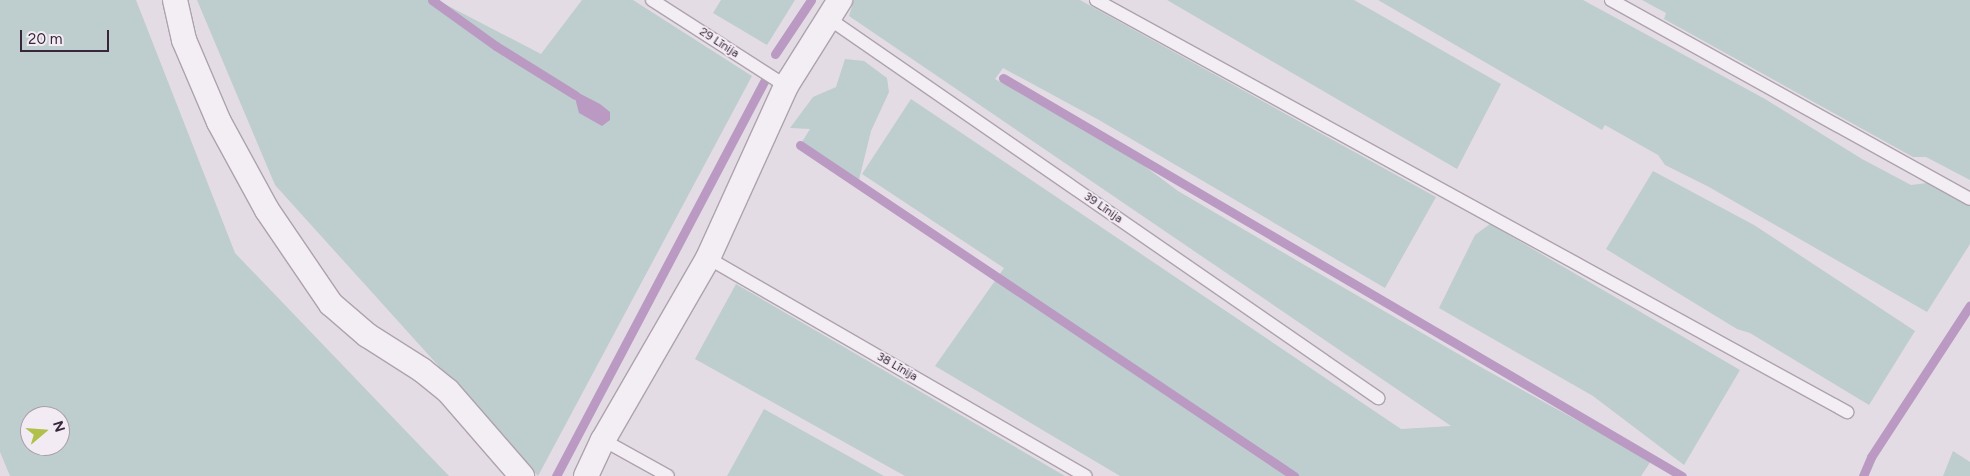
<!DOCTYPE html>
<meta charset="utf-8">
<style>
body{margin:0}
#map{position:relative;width:1970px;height:476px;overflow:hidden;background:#e4dce5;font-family:Figtree,sans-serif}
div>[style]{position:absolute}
.green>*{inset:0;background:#becdce}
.water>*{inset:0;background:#ba9ac2}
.stream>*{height:9px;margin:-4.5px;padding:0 4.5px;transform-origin:4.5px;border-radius:4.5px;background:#ba9ac2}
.roads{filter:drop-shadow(1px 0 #ada2ae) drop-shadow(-1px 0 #ada2ae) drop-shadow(0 1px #ada2ae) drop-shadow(0 -1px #ada2ae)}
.service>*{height:12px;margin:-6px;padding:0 6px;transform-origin:6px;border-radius:6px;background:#f3eef4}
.minor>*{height:24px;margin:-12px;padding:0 12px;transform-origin:12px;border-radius:12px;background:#f3eef4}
span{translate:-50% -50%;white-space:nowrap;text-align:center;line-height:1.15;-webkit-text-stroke:4px #f2ebf3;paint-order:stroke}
.street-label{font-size:12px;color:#38273a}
.north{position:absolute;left:20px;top:406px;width:50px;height:50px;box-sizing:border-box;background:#f2ebf3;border:1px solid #a89da9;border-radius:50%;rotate:72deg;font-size:14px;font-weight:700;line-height:20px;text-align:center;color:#38273a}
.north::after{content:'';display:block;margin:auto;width:18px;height:22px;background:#b0c04a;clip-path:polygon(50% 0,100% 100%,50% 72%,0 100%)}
.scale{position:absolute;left:20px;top:30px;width:89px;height:22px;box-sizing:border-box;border:2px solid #38273a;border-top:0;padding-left:6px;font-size:15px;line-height:18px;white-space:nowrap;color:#38273a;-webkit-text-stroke:4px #f2ebf3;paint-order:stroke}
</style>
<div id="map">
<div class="green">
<i style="clip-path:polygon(evenodd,0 0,136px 0,235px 253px,449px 476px,10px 476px,0 452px,0 0,30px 416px,60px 416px,60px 446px,30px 446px,30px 416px)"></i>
<i style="clip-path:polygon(197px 0,437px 0,541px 54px,582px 0,633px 0,752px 76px,538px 476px,275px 185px)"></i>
<i style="clip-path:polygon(721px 0,795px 0,767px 45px,713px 13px)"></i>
<i style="clip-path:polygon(854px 0,1080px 0,1436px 197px,1385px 288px,1099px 120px,1003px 68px,995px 79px,1116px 145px,1178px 191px,1308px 267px,1486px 370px,1651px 461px,1641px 476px,1120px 476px,935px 366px,1004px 268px,862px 174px,911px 99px,1401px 429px,1451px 426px,849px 16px)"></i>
<i style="clip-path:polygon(1167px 0,1354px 0,1501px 84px,1457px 169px)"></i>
<i style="clip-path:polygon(1378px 0,1583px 0,1765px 99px,1862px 159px,1911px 185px,1927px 183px,1970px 206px,1970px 244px,1927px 312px,1709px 187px,1665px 165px,1658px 155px,1605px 125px,1602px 130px)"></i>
<i style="clip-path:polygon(1642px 0,1970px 0,1970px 180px,1926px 157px,1913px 157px,1664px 19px,1666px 13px)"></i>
<i style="clip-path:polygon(845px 59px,864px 61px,887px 78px,889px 92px,871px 131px,858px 184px,800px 145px,810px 129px,790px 128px,813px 97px,836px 87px)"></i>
<i style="clip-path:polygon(1653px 171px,1754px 225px,1915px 331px,1869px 405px,1750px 333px,1737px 329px,1606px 249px)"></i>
<i style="clip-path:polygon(1490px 224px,1740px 370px,1684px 465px,1593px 396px,1439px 308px,1475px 235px)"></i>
<i style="clip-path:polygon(736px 284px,1065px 476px,905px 476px,695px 359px)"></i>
<i style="clip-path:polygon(764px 409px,884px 476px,727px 476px)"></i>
<i style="clip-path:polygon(1953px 451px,1970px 462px,1970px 476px,1943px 476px)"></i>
</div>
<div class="water">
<i style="clip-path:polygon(573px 90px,600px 104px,610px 112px,610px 120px,602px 126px,579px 113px)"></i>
</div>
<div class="stream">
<i style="left:432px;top:0;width:79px;rotate:35.7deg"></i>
<i style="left:496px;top:46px;width:93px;rotate:31.8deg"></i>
<i style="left:775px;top:54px;width:65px;rotate:-56.3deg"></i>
<i style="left:1003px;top:78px;width:787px;rotate:30.38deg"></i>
<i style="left:800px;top:145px;width:595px;rotate:33.82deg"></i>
<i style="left:556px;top:476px;width:446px;rotate:-62.2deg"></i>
<i style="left:1863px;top:476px;width:21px;rotate:-67deg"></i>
<i style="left:1871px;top:457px;width:181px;rotate:-56.9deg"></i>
</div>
<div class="roads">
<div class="service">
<i style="left:652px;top:0;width:159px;rotate:32.7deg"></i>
<i style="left:1096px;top:0;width:857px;rotate:28.75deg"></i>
<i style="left:1611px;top:0;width:410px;rotate:29deg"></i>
<i style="left:828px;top:18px;width:669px;rotate:34.64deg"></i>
<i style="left:708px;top:258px;width:436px;rotate:30deg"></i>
<i style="left:603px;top:440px;width:74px;rotate:29deg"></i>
</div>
<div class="minor">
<i style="left:175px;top:0;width:41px;rotate:77.3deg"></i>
<i style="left:184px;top:40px;width:89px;rotate:66.9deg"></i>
<i style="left:219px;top:122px;width:100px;rotate:61.4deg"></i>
<i style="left:267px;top:210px;width:114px;rotate:55.8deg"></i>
<i style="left:331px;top:304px;width:48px;rotate:40.7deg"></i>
<i style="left:367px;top:335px;width:65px;rotate:32.5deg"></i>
<i style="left:422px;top:370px;width:33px;rotate:39deg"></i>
<i style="left:448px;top:391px;width:113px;rotate:49deg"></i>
<i style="left:586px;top:476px;width:40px;rotate:-65deg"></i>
<i style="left:603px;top:440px;width:210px;rotate:-60deg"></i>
<i style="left:708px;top:258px;width:189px;rotate:-65.6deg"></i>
<i style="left:786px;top:86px;width:102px;rotate:-57.9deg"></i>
</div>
</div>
<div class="street-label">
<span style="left:719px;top:43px;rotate:33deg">29 Līnija</span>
<span style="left:1103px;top:208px;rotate:35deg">39 Līnija</span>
<span style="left:897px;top:367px;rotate:30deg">38 Līnija</span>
</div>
<div class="north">N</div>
<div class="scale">20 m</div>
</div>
